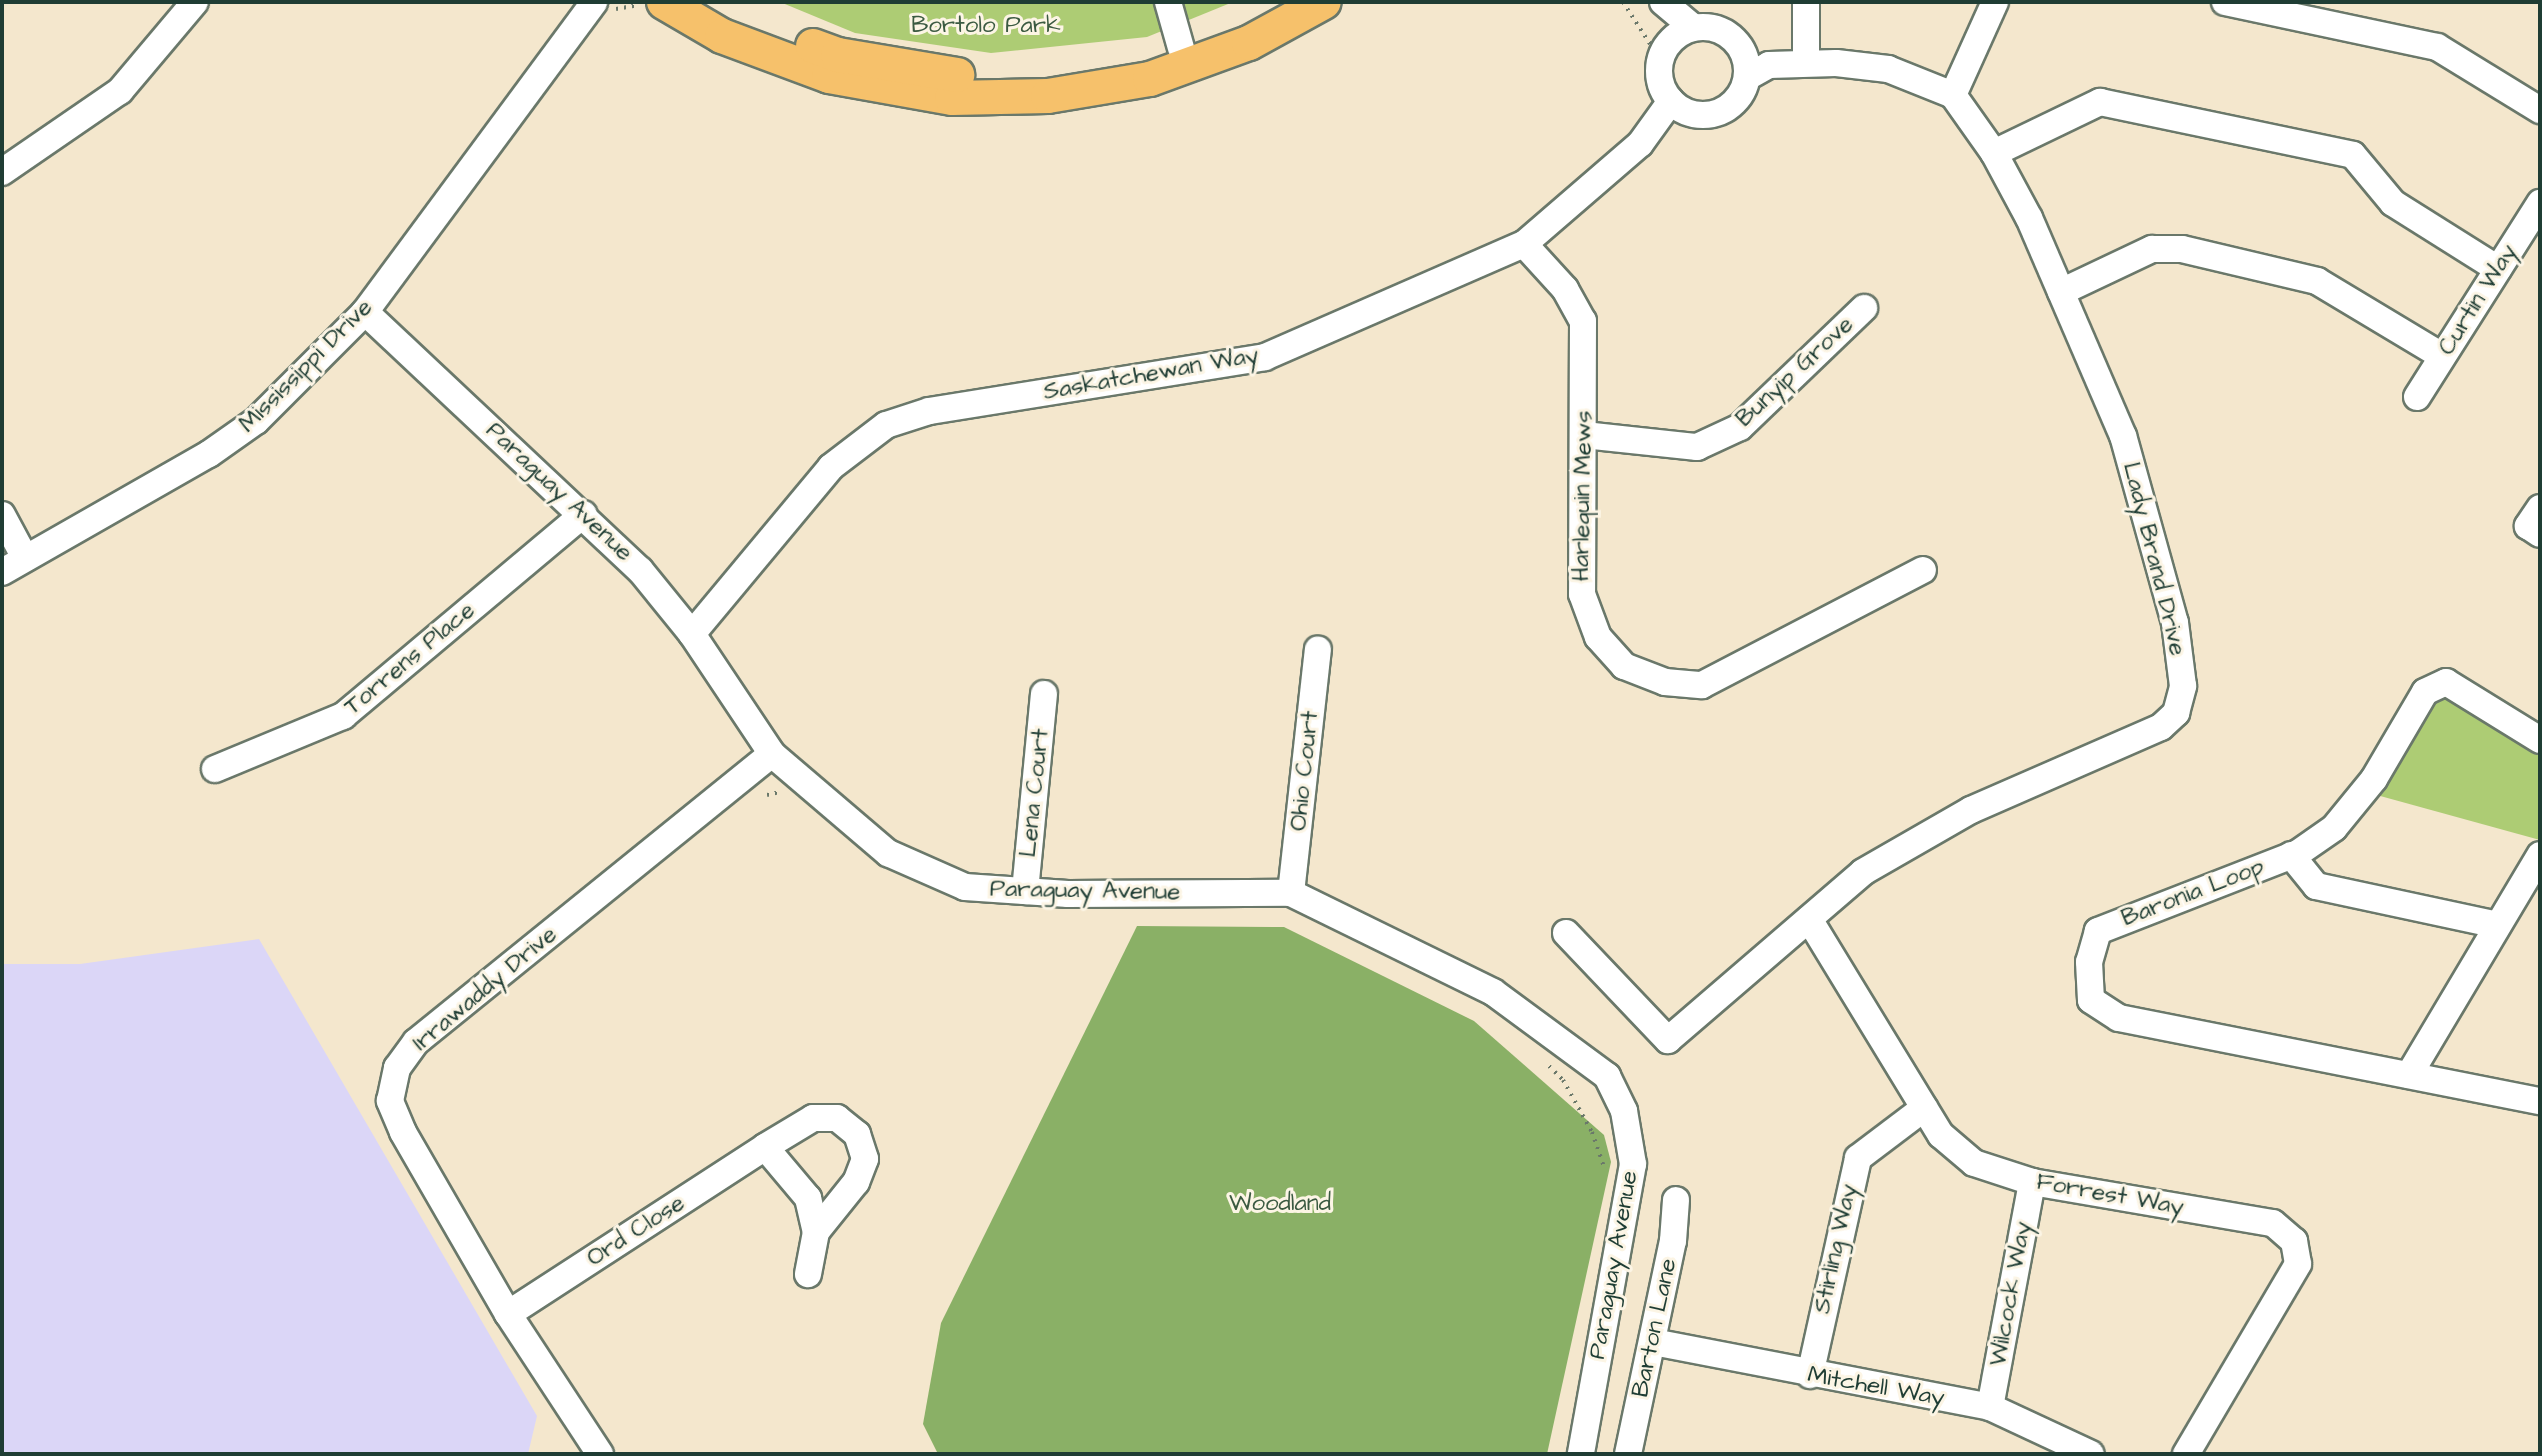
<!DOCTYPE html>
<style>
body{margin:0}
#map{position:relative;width:2542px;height:1456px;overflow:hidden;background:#f4e7cd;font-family:"Architects Daughter",sans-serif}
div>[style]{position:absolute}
.built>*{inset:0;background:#dbd6f7}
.green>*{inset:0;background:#adcc74}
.forest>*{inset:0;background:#8ab066}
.path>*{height:4px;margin-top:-2px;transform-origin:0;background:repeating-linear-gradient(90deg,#6a786a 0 2px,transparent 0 8px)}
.roads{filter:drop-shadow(2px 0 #6a786a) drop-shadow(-2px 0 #6a786a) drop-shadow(0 2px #6a786a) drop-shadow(0 -2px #6a786a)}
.minor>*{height:26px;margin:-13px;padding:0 13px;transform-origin:13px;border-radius:13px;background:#fff}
.minor>.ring{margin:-13px;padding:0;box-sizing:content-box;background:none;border:26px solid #fff;border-radius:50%}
.major>*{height:34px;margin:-17px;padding:0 17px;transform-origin:17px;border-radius:17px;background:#f6c16b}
span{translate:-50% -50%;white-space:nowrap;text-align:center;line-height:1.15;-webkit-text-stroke:6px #fcf5e5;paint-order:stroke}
.park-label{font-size:24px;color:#3b5a41}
.street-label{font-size:24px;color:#1f3d34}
.frame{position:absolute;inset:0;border:4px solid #1f3d34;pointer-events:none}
</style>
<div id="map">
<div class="built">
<i style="clip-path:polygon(259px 939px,537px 1416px,528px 1454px,2px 1454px,2px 964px,80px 964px)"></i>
</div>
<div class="green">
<i style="clip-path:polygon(780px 2px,1233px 2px,1147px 37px,991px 53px,855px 33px)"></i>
<i style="clip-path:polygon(2444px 693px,2540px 749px,2540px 840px,2373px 794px,2432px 696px)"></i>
</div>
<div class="forest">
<i style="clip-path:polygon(1137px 926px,1284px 927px,1474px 1021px,1604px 1135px,1611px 1162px,1547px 1454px,938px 1454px,923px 1424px,941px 1323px)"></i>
</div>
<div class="path">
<i style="left:1623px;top:2px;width:54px;rotate:57.2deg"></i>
<i style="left:1652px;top:47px;width:34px;rotate:82deg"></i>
<i style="left:616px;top:9px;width:22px;rotate:-10deg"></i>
<i style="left:767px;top:795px;width:13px;rotate:-13deg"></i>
<i style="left:1549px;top:1066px;width:20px;rotate:45deg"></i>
<i style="left:1563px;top:1080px;width:60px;rotate:60.9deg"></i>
<i style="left:1592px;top:1132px;width:39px;rotate:71deg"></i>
</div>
<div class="roads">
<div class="minor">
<i style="left:1168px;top:2px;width:48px;rotate:74.2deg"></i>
<i style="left:1663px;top:2px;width:40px;rotate:40deg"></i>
<i style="left:2225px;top:2px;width:217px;rotate:12deg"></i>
<i style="left:2437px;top:47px;width:121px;rotate:31.5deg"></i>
<i class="ring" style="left:1659px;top:27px;width:62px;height:62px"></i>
<i style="left:1806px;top:63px;width:61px;rotate:-90deg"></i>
<i style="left:1953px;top:95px;width:102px;rotate:-65.7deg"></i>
<i style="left:1994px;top:153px;width:118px;rotate:-25.7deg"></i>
<i style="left:2100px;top:102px;width:258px;rotate:11.8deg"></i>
<i style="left:2353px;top:155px;width:62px;rotate:50.2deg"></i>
<i style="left:2393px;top:203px;width:124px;rotate:32.2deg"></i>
<i style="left:2px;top:172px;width:143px;rotate:-34.5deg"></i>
<i style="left:120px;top:91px;width:116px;rotate:-49.9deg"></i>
<i style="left:1524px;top:244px;width:61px;rotate:47.7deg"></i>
<i style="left:1565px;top:289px;width:37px;rotate:61deg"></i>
<i style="left:1583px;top:321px;width:273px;rotate:90.2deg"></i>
<i style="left:1582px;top:594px;width:46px;rotate:69.6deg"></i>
<i style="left:1598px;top:637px;width:39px;rotate:48deg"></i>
<i style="left:1624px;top:666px;width:44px;rotate:21.3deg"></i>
<i style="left:1665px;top:682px;width:37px;rotate:5deg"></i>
<i style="left:1702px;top:685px;width:249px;rotate:-27.5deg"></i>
<i style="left:2061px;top:292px;width:101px;rotate:-25.3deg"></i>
<i style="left:2152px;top:249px;width:30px"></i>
<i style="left:2182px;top:249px;width:139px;rotate:13.3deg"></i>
<i style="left:2317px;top:281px;width:146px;rotate:31deg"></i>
<i style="left:365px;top:312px;width:377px;rotate:43.2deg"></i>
<i style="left:640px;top:570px;width:82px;rotate:50.9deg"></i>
<i style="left:692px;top:634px;width:144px;rotate:56.3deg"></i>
<i style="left:772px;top:754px;width:153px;rotate:40.5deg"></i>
<i style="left:888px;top:853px;width:84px;rotate:23.8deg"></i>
<i style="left:965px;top:887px;width:103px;rotate:3.9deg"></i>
<i style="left:1068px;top:894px;width:223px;rotate:-0.3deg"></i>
<i style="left:1291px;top:893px;width:225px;rotate:26.1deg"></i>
<i style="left:1493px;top:992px;width:142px;rotate:36.4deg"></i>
<i style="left:1607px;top:1076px;width:39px;rotate:64deg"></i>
<i style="left:1624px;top:1111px;width:54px;rotate:80.4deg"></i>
<i style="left:1633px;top:1164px;width:295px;rotate:100.2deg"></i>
<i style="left:2417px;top:397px;width:230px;rotate:-57.6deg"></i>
<i style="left:1584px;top:435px;width:114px;rotate:6.1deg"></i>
<i style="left:1697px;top:447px;width:47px;rotate:-24.9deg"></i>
<i style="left:1740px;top:427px;width:172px;rotate:-43.8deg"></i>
<i style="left:2540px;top:508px;width:22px;rotate:124deg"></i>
<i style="left:2528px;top:526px;width:14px;rotate:34deg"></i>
<i style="left:2px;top:515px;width:49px;rotate:61.9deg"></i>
<i style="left:2px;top:572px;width:238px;rotate:-29.7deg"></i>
<i style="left:209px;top:454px;width:57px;rotate:-35.1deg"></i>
<i style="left:256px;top:421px;width:154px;rotate:-45deg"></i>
<i style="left:365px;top:312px;width:385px;rotate:-53.5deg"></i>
<i style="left:692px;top:634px;width:217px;rotate:-50.2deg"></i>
<i style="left:831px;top:467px;width:69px;rotate:-37.4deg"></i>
<i style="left:886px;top:425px;width:45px;rotate:-18deg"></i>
<i style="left:929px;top:411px;width:340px;rotate:-9.1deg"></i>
<i style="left:1265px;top:357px;width:283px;rotate:-23.6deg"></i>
<i style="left:1524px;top:244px;width:153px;rotate:-40.8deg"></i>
<i style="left:1640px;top:144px;width:53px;rotate:-54.2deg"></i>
<i style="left:2540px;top:740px;width:110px;rotate:-148.3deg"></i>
<i style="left:2446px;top:682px;width:23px;rotate:155deg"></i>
<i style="left:2425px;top:692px;width:101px;rotate:120.4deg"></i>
<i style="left:2374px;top:779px;width:63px;rotate:129.2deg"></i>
<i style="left:2334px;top:828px;width:44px;rotate:145.2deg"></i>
<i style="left:2298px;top:853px;width:215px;rotate:158.7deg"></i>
<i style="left:2098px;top:931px;width:32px;rotate:106deg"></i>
<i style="left:2089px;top:962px;width:38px;rotate:87deg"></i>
<i style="left:2091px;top:1000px;width:33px;rotate:33deg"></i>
<i style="left:2119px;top:1018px;width:429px;rotate:11.2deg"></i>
<i style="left:215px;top:769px;width:139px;rotate:-22.5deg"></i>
<i style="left:343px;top:716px;width:314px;rotate:-40deg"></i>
<i style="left:2291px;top:855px;width:40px;rotate:51deg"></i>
<i style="left:2316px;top:886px;width:186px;rotate:12.1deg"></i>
<i style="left:1025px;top:891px;width:198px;rotate:-84.5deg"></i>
<i style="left:1291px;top:893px;width:245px;rotate:-83.7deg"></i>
<i style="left:1809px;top:919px;width:253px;rotate:58.6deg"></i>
<i style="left:1941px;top:1135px;width:43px;rotate:40.3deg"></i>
<i style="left:1974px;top:1163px;width:61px;rotate:18.1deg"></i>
<i style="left:2032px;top:1182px;width:244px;rotate:9.7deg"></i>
<i style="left:2273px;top:1223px;width:28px;rotate:41deg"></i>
<i style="left:2294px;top:1241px;width:23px;rotate:80deg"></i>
<i style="left:2298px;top:1264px;width:221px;rotate:120.5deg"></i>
<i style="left:1566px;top:933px;width:148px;rotate:46.4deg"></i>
<i style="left:1668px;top:1040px;width:257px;rotate:-40.7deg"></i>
<i style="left:1863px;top:872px;width:125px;rotate:-29.9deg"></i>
<i style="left:1971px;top:810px;width:207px;rotate:-23.6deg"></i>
<i style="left:2161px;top:727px;width:21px;rotate:-43deg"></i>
<i style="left:2176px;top:713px;width:28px;rotate:-75deg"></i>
<i style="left:2183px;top:686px;width:64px;rotate:-97.2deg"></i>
<i style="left:2175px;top:623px;width:194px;rotate:-105.5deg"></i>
<i style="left:2123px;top:436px;width:237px;rotate:-113.3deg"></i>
<i style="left:2029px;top:218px;width:74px;rotate:-118.3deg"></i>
<i style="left:1994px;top:153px;width:71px;rotate:-125.3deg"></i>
<i style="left:1953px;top:95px;width:70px;rotate:-158.2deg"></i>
<i style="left:1888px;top:69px;width:52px;rotate:-173.4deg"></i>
<i style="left:1836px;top:63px;width:67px;rotate:178.3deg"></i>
<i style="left:1769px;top:65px;width:25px;rotate:151deg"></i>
<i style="left:2409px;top:1075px;width:256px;rotate:-59.2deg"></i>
<i style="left:765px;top:1147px;width:56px;rotate:-31.1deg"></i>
<i style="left:813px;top:1118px;width:24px"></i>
<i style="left:837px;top:1118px;width:26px;rotate:39deg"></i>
<i style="left:857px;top:1134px;width:26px;rotate:72deg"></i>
<i style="left:865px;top:1159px;width:25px;rotate:111deg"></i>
<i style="left:856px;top:1182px;width:64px;rotate:128.7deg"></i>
<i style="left:508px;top:1314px;width:306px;rotate:-33deg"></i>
<i style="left:765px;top:1147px;width:67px;rotate:49.9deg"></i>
<i style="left:808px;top:1198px;width:35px;rotate:77deg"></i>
<i style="left:816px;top:1232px;width:43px;rotate:100.8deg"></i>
<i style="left:1653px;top:1342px;width:343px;rotate:10.9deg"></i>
<i style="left:1990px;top:1407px;width:111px;rotate:25deg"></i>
<i style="left:1810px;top:1375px;width:222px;rotate:-77.5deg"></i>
<i style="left:1858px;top:1158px;width:83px;rotate:-37.1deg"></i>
<i style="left:1990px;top:1407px;width:229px;rotate:-79.4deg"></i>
<i style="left:600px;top:1454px;width:168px;rotate:-123.3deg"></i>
<i style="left:508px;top:1314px;width:210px;rotate:-120deg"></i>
<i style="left:403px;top:1132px;width:34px;rotate:-113deg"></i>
<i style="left:390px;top:1101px;width:34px;rotate:-78deg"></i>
<i style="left:397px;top:1068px;width:32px;rotate:-54deg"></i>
<i style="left:416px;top:1042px;width:458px;rotate:-39deg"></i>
<i style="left:1628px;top:1454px;width:218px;rotate:-78.1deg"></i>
<i style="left:1673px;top:1241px;width:41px;rotate:-85.8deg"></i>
</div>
<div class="major">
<i style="left:664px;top:2px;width:67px;rotate:30.4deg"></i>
<i style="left:722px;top:36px;width:114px;rotate:20.5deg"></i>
<i style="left:829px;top:76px;width:125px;rotate:10.1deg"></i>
<i style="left:952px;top:98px;width:96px;rotate:-1.2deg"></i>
<i style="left:1048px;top:96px;width:103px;rotate:-9.5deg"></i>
<i style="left:1150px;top:79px;width:105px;rotate:-20deg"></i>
<i style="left:1249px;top:43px;width:85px;rotate:-28.7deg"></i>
<i style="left:813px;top:46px;width:27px;rotate:20deg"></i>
<i style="left:838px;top:55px;width:121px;rotate:9.5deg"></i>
</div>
</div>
<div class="park-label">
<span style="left:986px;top:26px">Bortolo Park</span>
<span style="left:1280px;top:1204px">Woodland</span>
</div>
<div class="street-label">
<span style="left:2478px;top:300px;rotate:-58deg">Curtin Way</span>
<span style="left:306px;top:366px;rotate:-45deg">Mississippi Drive</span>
<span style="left:1795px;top:372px;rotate:-43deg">Bunyip Grove</span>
<span style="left:1151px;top:374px;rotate:-10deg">Saskatchewan Way</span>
<span style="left:559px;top:492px;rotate:43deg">Paraguay Avenue</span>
<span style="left:1583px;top:496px;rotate:-89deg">Harlequin Mews</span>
<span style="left:2154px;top:559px;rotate:76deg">Lady Brand Drive</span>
<span style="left:410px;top:659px;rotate:-40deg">Torrens Place</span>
<span style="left:1305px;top:771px;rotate:-84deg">Ohio Court</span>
<span style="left:1035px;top:793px;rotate:-84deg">Lena Court</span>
<span style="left:1085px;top:891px;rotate:1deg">Paraguay Avenue</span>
<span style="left:2193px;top:893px;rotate:-21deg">Baronia Loop</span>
<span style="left:485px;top:989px;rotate:-40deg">Irrawaddy Drive</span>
<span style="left:2110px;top:1195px;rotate:10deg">Forrest Way</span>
<span style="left:636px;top:1231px;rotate:-33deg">Ord Close</span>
<span style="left:1836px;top:1249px;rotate:-78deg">Stirling Way</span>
<span style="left:1614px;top:1265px;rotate:-80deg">Paraguay Avenue</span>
<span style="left:2011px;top:1294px;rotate:-80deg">Wilcock Way</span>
<span style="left:1655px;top:1328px;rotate:-78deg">Barton Lane</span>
<span style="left:1876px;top:1387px;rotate:10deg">Mitchell Way</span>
</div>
<div class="frame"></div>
</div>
